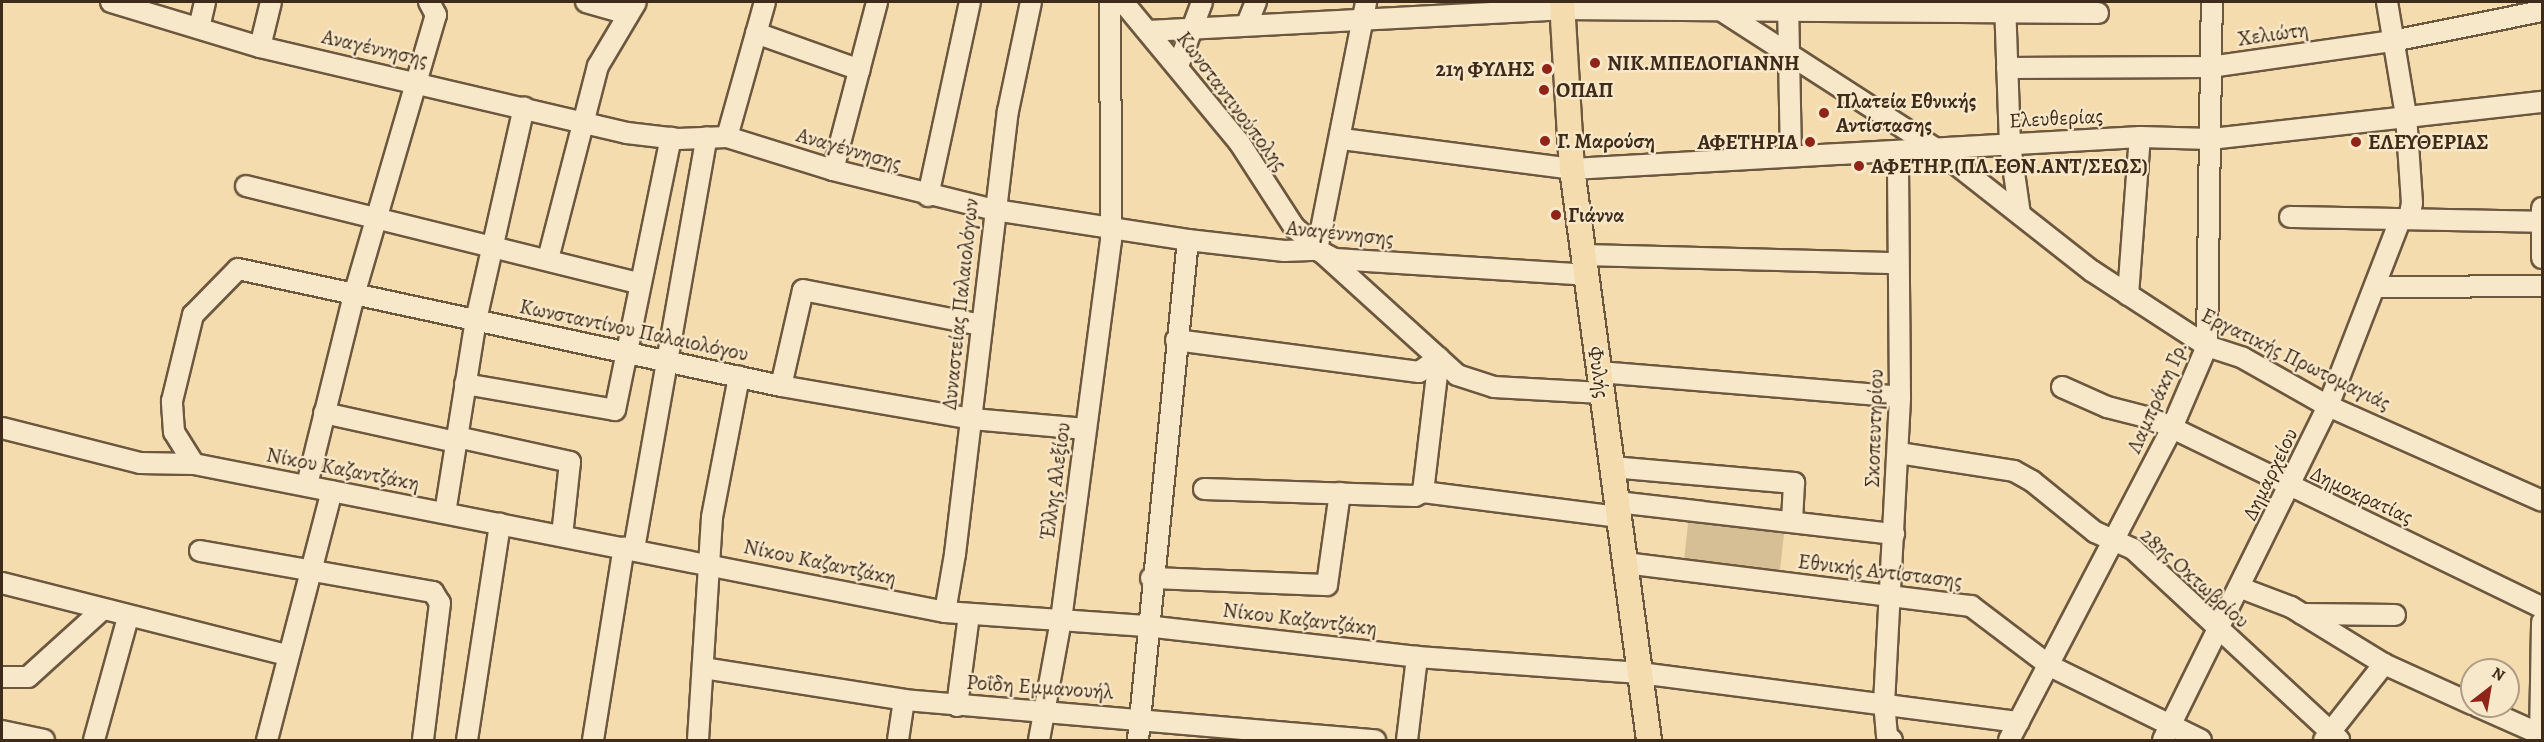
<!DOCTYPE html>
<meta charset="utf-8">
<style>
body{margin:0}
#map{position:relative;width:2544px;height:742px;overflow:hidden;background:#f5dcae;font-family:Alegreya,serif}
div>[style]{position:absolute}
.green>*{inset:0;background:#d6be95}
.roads{filter:drop-shadow(2px 0 #6c573f) drop-shadow(-2px 0 #6c573f) drop-shadow(0 2px #6c573f) drop-shadow(0 -2px #6c573f)}
.minor>*{height:20px;margin:-10px;padding:0 10px;transform-origin:10px;border-radius:10px;background:#f8e8ca}
.major>*{height:24px;margin:-12px;padding:0 12px;transform-origin:12px;border-radius:12px;background:#f5dcae}
.dots>*{width:16px;height:16px;translate:-50% -50%;box-sizing:border-box;border:3px solid #f8e8ca;border-radius:50%}
span{translate:-50% -50%;white-space:nowrap;text-align:center;line-height:1.15;-webkit-text-stroke:4.5px #f8e8ca;paint-order:stroke}
.street-label{font-size:21px;color:#3f2b1a}
.poi-label{font-size:21px;color:#3f2b1a;font-weight:700}
.left{translate:0 -50%;text-align:left}
.right{translate:-100% -50%;text-align:right}
.frame{position:absolute;inset:0;border:3px solid #3f2b1a;pointer-events:none}
.north{position:absolute;left:2460px;top:658px;width:60px;height:60px;box-sizing:border-box;background:#f8e8ca;border:2px solid #ae9c84;border-radius:50%;rotate:31deg;font-size:16px;font-weight:700;line-height:24px;text-align:center;color:#3f2b1a}
.north::after{content:'';display:block;margin:auto;width:21px;height:27px;background:#8f2418;clip-path:polygon(50% 0,100% 100%,50% 72%,0 100%)}
</style>
<div id="map">
<div class="green">
<i style="clip-path:polygon(1689px 515px,1785px 525px,1780px 570px,1684px 560px)"></i>
</div>
<div class="roads">
<div class="minor">
<i style="left:111px;top:2px;width:156px;rotate:16.8deg"></i>
<i style="left:260px;top:47px;width:377px;rotate:13.2deg"></i>
<i style="left:627px;top:133px;width:51px;rotate:6.7deg"></i>
<i style="left:678px;top:139px;width:49px;rotate:-2.3deg"></i>
<i style="left:727px;top:137px;width:111px;rotate:17.3deg"></i>
<i style="left:833px;top:170px;width:167px;rotate:13.9deg"></i>
<i style="left:995px;top:210px;width:195px;rotate:8.8deg"></i>
<i style="left:1188px;top:240px;width:97px;rotate:6.5deg"></i>
<i style="left:1284px;top:251px;width:33px;rotate:-2deg"></i>
<i style="left:1317px;top:250px;width:20px;rotate:27deg"></i>
<i style="left:1335px;top:259px;width:252px;rotate:3.6deg"></i>
<i style="left:586px;top:2px;width:44px;rotate:15.9deg"></i>
<i style="left:1123px;top:2px;width:182px;rotate:50.4deg"></i>
<i style="left:1239px;top:142px;width:101px;rotate:57.1deg"></i>
<i style="left:1294px;top:227px;width:220px;rotate:42.2deg"></i>
<i style="left:1457px;top:375px;width:39px;rotate:18deg"></i>
<i style="left:1494px;top:387px;width:108px;rotate:3.2deg"></i>
<i style="left:1788px;top:2px;width:154px;rotate:88.9deg"></i>
<i style="left:2005px;top:2px;width:143px;rotate:88deg"></i>
<i style="left:2010px;top:145px;width:70px;rotate:81.8deg"></i>
<i style="left:2387px;top:2px;width:115px;rotate:80.5deg"></i>
<i style="left:2406px;top:115px;width:88px;rotate:86.1deg"></i>
<i style="left:2412px;top:203px;width:15px;rotate:101deg"></i>
<i style="left:1719px;top:9px;width:260px;rotate:32.8deg"></i>
<i style="left:1938px;top:150px;width:196px;rotate:38.2deg"></i>
<i style="left:2092px;top:271px;width:137px;rotate:33.1deg"></i>
<i style="left:2207px;top:346px;width:38px;rotate:18deg"></i>
<i style="left:2243px;top:358px;width:98px;rotate:29.5deg"></i>
<i style="left:2328px;top:406px;width:234px;rotate:23.9deg"></i>
<i style="left:1247px;top:24px;width:24px;rotate:-68deg"></i>
<i style="left:199px;top:28px;width:27px;rotate:-77deg"></i>
<i style="left:1148px;top:31px;width:415px;rotate:-3deg"></i>
<i style="left:1562px;top:9px;width:536px;rotate:0.43deg"></i>
<i style="left:756px;top:33px;width:110px;rotate:19.6deg"></i>
<i style="left:260px;top:47px;width:46px;rotate:-76.3deg"></i>
<i style="left:1178px;top:66px;width:68px;rotate:-69.4deg"></i>
<i style="left:2007px;top:68px;width:203px;rotate:-0.3deg"></i>
<i style="left:2210px;top:67px;width:185px;rotate:-8.1deg"></i>
<i style="left:2393px;top:41px;width:152px;rotate:-11.4deg"></i>
<i style="left:727px;top:137px;width:140px;rotate:-74.3deg"></i>
<i style="left:1342px;top:139px;width:232px;rotate:7.4deg"></i>
<i style="left:1572px;top:169px;width:569px;rotate:-3.22deg"></i>
<i style="left:2140px;top:137px;width:71px;rotate:1.6deg"></i>
<i style="left:2211px;top:139px;width:333px;rotate:-6.4deg"></i>
<i style="left:833px;top:170px;width:174px;rotate:-75.3deg"></i>
<i style="left:246px;top:186px;width:405px;rotate:13.9deg"></i>
<i style="left:928px;top:196px;width:198px;rotate:-77.8deg"></i>
<i style="left:2542px;top:208px;width:50px;rotate:90deg"></i>
<i style="left:2290px;top:217px;width:252px;rotate:1.1deg"></i>
<i style="left:1317px;top:250px;width:253px;rotate:-78.8deg"></i>
<i style="left:1584px;top:255px;width:314px;rotate:1.5deg"></i>
<i style="left:548px;top:259px;width:199px;rotate:-75.5deg"></i>
<i style="left:598px;top:66px;width:74px;rotate:-59.3deg"></i>
<i style="left:2375px;top:287px;width:167px;rotate:-0.3deg"></i>
<i style="left:2128px;top:295px;width:158px;rotate:-85.7deg"></i>
<i style="left:1176px;top:340px;width:245px;rotate:7.5deg"></i>
<i style="left:1419px;top:372px;width:24px;rotate:-35deg"></i>
<i style="left:1599px;top:372px;width:302px;rotate:4.7deg"></i>
<i style="left:465px;top:384px;width:152px;rotate:9.8deg"></i>
<i style="left:615px;top:410px;width:278px;rotate:-78.4deg"></i>
<i style="left:781px;top:386px;width:98px;rotate:-77.1deg"></i>
<i style="left:803px;top:290px;width:181px;rotate:11.1deg"></i>
<i style="left:2062px;top:387px;width:49px;rotate:24deg"></i>
<i style="left:2107px;top:407px;width:49px;rotate:14.3deg"></i>
<i style="left:2154px;top:419px;width:431px;rotate:25.9deg"></i>
<i style="left:324px;top:413px;width:135px;rotate:12.4deg"></i>
<i style="left:2px;top:428px;width:142px;rotate:14.2deg"></i>
<i style="left:140px;top:463px;width:54px;rotate:1.1deg"></i>
<i style="left:194px;top:464px;width:765px;rotate:11.15deg"></i>
<i style="left:945px;top:612px;width:201px;rotate:4deg"></i>
<i style="left:1146px;top:626px;width:273px;rotate:6.5deg"></i>
<i style="left:1417px;top:657px;width:224px;rotate:4.1deg"></i>
<i style="left:1640px;top:673px;width:382px;rotate:7.4deg"></i>
<i style="left:457px;top:437px;width:116px;rotate:12.5deg"></i>
<i style="left:570px;top:462px;width:74px;rotate:96.2deg"></i>
<i style="left:1899px;top:453px;width:116px;rotate:8.9deg"></i>
<i style="left:2014px;top:471px;width:21px;rotate:29deg"></i>
<i style="left:2032px;top:481px;width:81px;rotate:39deg"></i>
<i style="left:2095px;top:532px;width:42px;rotate:24.1deg"></i>
<i style="left:2133px;top:549px;width:281px;rotate:42.8deg"></i>
<i style="left:194px;top:464px;width:38px;rotate:-122deg"></i>
<i style="left:174px;top:432px;width:31px;rotate:-94deg"></i>
<i style="left:172px;top:401px;width:89px;rotate:-76.3deg"></i>
<i style="left:193px;top:315px;width:64px;rotate:-45.6deg"></i>
<i style="left:238px;top:269px;width:555px;rotate:12.16deg"></i>
<i style="left:781px;top:386px;width:194px;rotate:9.8deg"></i>
<i style="left:972px;top:419px;width:114px;rotate:5deg"></i>
<i style="left:1612px;top:467px;width:183px;rotate:5deg"></i>
<i style="left:1794px;top:483px;width:39px;rotate:93deg"></i>
<i style="left:307px;top:485px;width:196px;rotate:-76.1deg"></i>
<i style="left:354px;top:295px;width:292px;rotate:-73.7deg"></i>
<i style="left:436px;top:15px;width:15px;rotate:-118deg"></i>
<i style="left:1204px;top:489px;width:211px;rotate:1.9deg"></i>
<i style="left:1415px;top:496px;width:9px;rotate:-27deg"></i>
<i style="left:1423px;top:492px;width:198px;rotate:7.3deg"></i>
<i style="left:1423px;top:492px;width:135px;rotate:-83.2deg"></i>
<i style="left:1617px;top:502px;width:279px;rotate:6.6deg"></i>
<i style="left:445px;top:513px;width:195px;rotate:-80.9deg"></i>
<i style="left:476px;top:320px;width:218px;rotate:-77.3deg"></i>
<i style="left:634px;top:549px;width:418px;rotate:-80deg"></i>
<i style="left:200px;top:551px;width:237px;rotate:10deg"></i>
<i style="left:433px;top:592px;width:13px;rotate:58deg"></i>
<i style="left:440px;top:603px;width:138px;rotate:97.1deg"></i>
<i style="left:1625px;top:563px;width:349px;rotate:7.1deg"></i>
<i style="left:1971px;top:606px;width:99px;rotate:37.2deg"></i>
<i style="left:2050px;top:666px;width:168px;rotate:26.1deg"></i>
<i style="left:1151px;top:578px;width:176px;rotate:2.3deg"></i>
<i style="left:1327px;top:585px;width:93px;rotate:-82deg"></i>
<i style="left:2px;top:583px;width:293px;rotate:14.2deg"></i>
<i style="left:2241px;top:588px;width:53px;rotate:20.8deg"></i>
<i style="left:2291px;top:607px;width:109px;rotate:31.5deg"></i>
<i style="left:2384px;top:664px;width:97px;rotate:24.4deg"></i>
<i style="left:945px;top:612px;width:59px;rotate:-80.2deg"></i>
<i style="left:955px;top:554px;width:446px;rotate:-83.2deg"></i>
<i style="left:1008px;top:111px;width:111px;rotate:-78.1deg"></i>
<i style="left:2302px;top:614px;width:93px;rotate:0.6deg"></i>
<i style="left:703px;top:668px;width:204px;rotate:9deg"></i>
<i style="left:904px;top:700px;width:473px;rotate:4.9deg"></i>
<i style="left:2px;top:677px;width:26px"></i>
<i style="left:28px;top:677px;width:100px;rotate:-42.2deg"></i>
<i style="left:957px;top:706px;width:92px;rotate:-82.5deg"></i>
<i style="left:2477px;top:706px;width:71px;rotate:24deg"></i>
<i style="left:2px;top:731px;width:43px;rotate:12.1deg"></i>
<i style="left:94px;top:740px;width:128px;rotate:-74.5deg"></i>
<i style="left:267px;top:740px;width:257px;rotate:-75.4deg"></i>
<i style="left:467px;top:740px;width:219px;rotate:-81.3deg"></i>
<i style="left:593px;top:740px;width:195px;rotate:-80.9deg"></i>
<i style="left:698px;top:740px;width:223px;rotate:-86.4deg"></i>
<i style="left:712px;top:517px;width:143px;rotate:-79.1deg"></i>
<i style="left:898px;top:740px;width:40px;rotate:-81.5deg"></i>
<i style="left:1039px;top:740px;width:122px;rotate:-79.6deg"></i>
<i style="left:1061px;top:620px;width:382px;rotate:-82.5deg"></i>
<i style="left:1111px;top:241px;width:239px;rotate:-90.2deg"></i>
<i style="left:1138px;top:740px;width:502px;rotate:-84.29deg"></i>
<i style="left:1407px;top:740px;width:84px;rotate:-83.1deg"></i>
<i style="left:1892px;top:740px;width:6px;rotate:-141deg"></i>
<i style="left:1887px;top:736px;width:32px;rotate:-95deg"></i>
<i style="left:1884px;top:704px;width:307px;rotate:-87deg"></i>
<i style="left:1900px;top:397px;width:243px;rotate:-90.5deg"></i>
<i style="left:2009px;top:740px;width:350px;rotate:-62.4deg"></i>
<i style="left:2171px;top:430px;width:91px;rotate:-66.8deg"></i>
<i style="left:2207px;top:346px;width:344px;rotate:-89.2deg"></i>
<i style="left:2163px;top:740px;width:373px;rotate:-63.7deg"></i>
<i style="left:2328px;top:406px;width:199px;rotate:-68.8deg"></i>
<i style="left:2324px;top:740px;width:97px;rotate:-51.7deg"></i>
<i style="left:2540px;top:740px;width:118px;rotate:-89deg"></i>
</div>
<div class="major">
<i style="left:1562px;top:2px;width:167px;rotate:86.6deg"></i>
<i style="left:1572px;top:169px;width:576px;rotate:82.32deg"></i>
</div>
</div>
<div class="dots">
<i style="left:1595px;top:63px;background:#8f2418"></i>
<i style="left:1547px;top:69px;background:#8f2418"></i>
<i style="left:1544px;top:90px;background:#8f2418"></i>
<i style="left:1824px;top:113px;background:#8f2418"></i>
<i style="left:1545px;top:141px;background:#8f2418"></i>
<i style="left:1810px;top:142px;background:#8f2418"></i>
<i style="left:2356px;top:142px;background:#8f2418"></i>
<i style="left:1859px;top:166px;background:#8f2418"></i>
<i style="left:1556px;top:215px;background:#8f2418"></i>
</div>
<div class="street-label">
<span style="left:2273px;top:34px;rotate:-8deg">Χελιώτη</span>
<span style="left:375px;top:48px;rotate:13deg">Αναγέννησης</span>
<span style="left:1232px;top:101px;rotate:53deg">Κωνσταντινούπολης</span>
<span style="left:2056px;top:118px;rotate:-3deg">Ελευθερίας</span>
<span style="left:849px;top:149px;rotate:16deg">Αναγέννησης</span>
<span style="left:1340px;top:233px;rotate:6deg">Αναγέννησης</span>
<span style="left:960px;top:304px;rotate:-84deg">Δυναστείας Παλαιολόγων</span>
<span style="left:634px;top:330px;rotate:12deg">Κωνσταντίνου Παλαιολόγου</span>
<span style="left:2296px;top:359px;rotate:26deg">Εργατικής Πρωτομαγιάς</span>
<span style="left:1599px;top:372px;rotate:82deg">Φυλής</span>
<span style="left:2157px;top:397px;rotate:-66deg">Λαμπράκη Γρ.</span>
<span style="left:1874px;top:428px;rotate:-88deg">Σκοπευτηρίου</span>
<span style="left:343px;top:469px;rotate:11deg">Νίκου Καζαντζάκη</span>
<span style="left:2270px;top:474px;rotate:-64deg">Δημαρχείου</span>
<span style="left:1055px;top:481px;rotate:-82deg">Έλλης Αλεξίου</span>
<span style="left:2362px;top:495px;rotate:25deg">Δημοκρατίας</span>
<span style="left:820px;top:562px;rotate:12deg">Νίκου Καζαντζάκη</span>
<span style="left:1880px;top:571px;rotate:7deg">Εθνικής Αντίστασης</span>
<span style="left:2195px;top:578px;rotate:42deg">28ης Οκτωβρίου</span>
<span style="left:1300px;top:619px;rotate:7deg">Νίκου Καζαντζάκη</span>
<span style="left:1040px;top:687px;rotate:4deg">Ροΐδη Εμμανουήλ</span>
</div>
<div class="poi-label">
<span class="left" style="left:1607px;top:63px">ΝΙΚ.ΜΠΕΛΟΓΙΑΝΝΗ</span>
<span class="right" style="left:1535px;top:69px">21η ΦΥΛΗΣ</span>
<span class="left" style="left:1556px;top:90px">ΟΠΑΠ</span>
<span class="left" style="left:1836px;top:113px">Πλατεία Εθνικής<br>Αντίστασης</span>
<span class="left" style="left:1557px;top:141px">Γ. Μαρούση</span>
<span class="right" style="left:1798px;top:142px">ΑΦΕΤΗΡΙΑ</span>
<span class="left" style="left:2368px;top:142px">ΕΛΕΥΘΕΡΙΑΣ</span>
<span class="left" style="left:1871px;top:166px">ΑΦΕΤΗΡ.(ΠΛ.ΕΘΝ.ΑΝΤ/ΣΕΩΣ)</span>
<span class="left" style="left:1568px;top:215px">Γιάννα</span>
</div>
<div class="frame"></div>
<div class="north">N</div>
</div>
